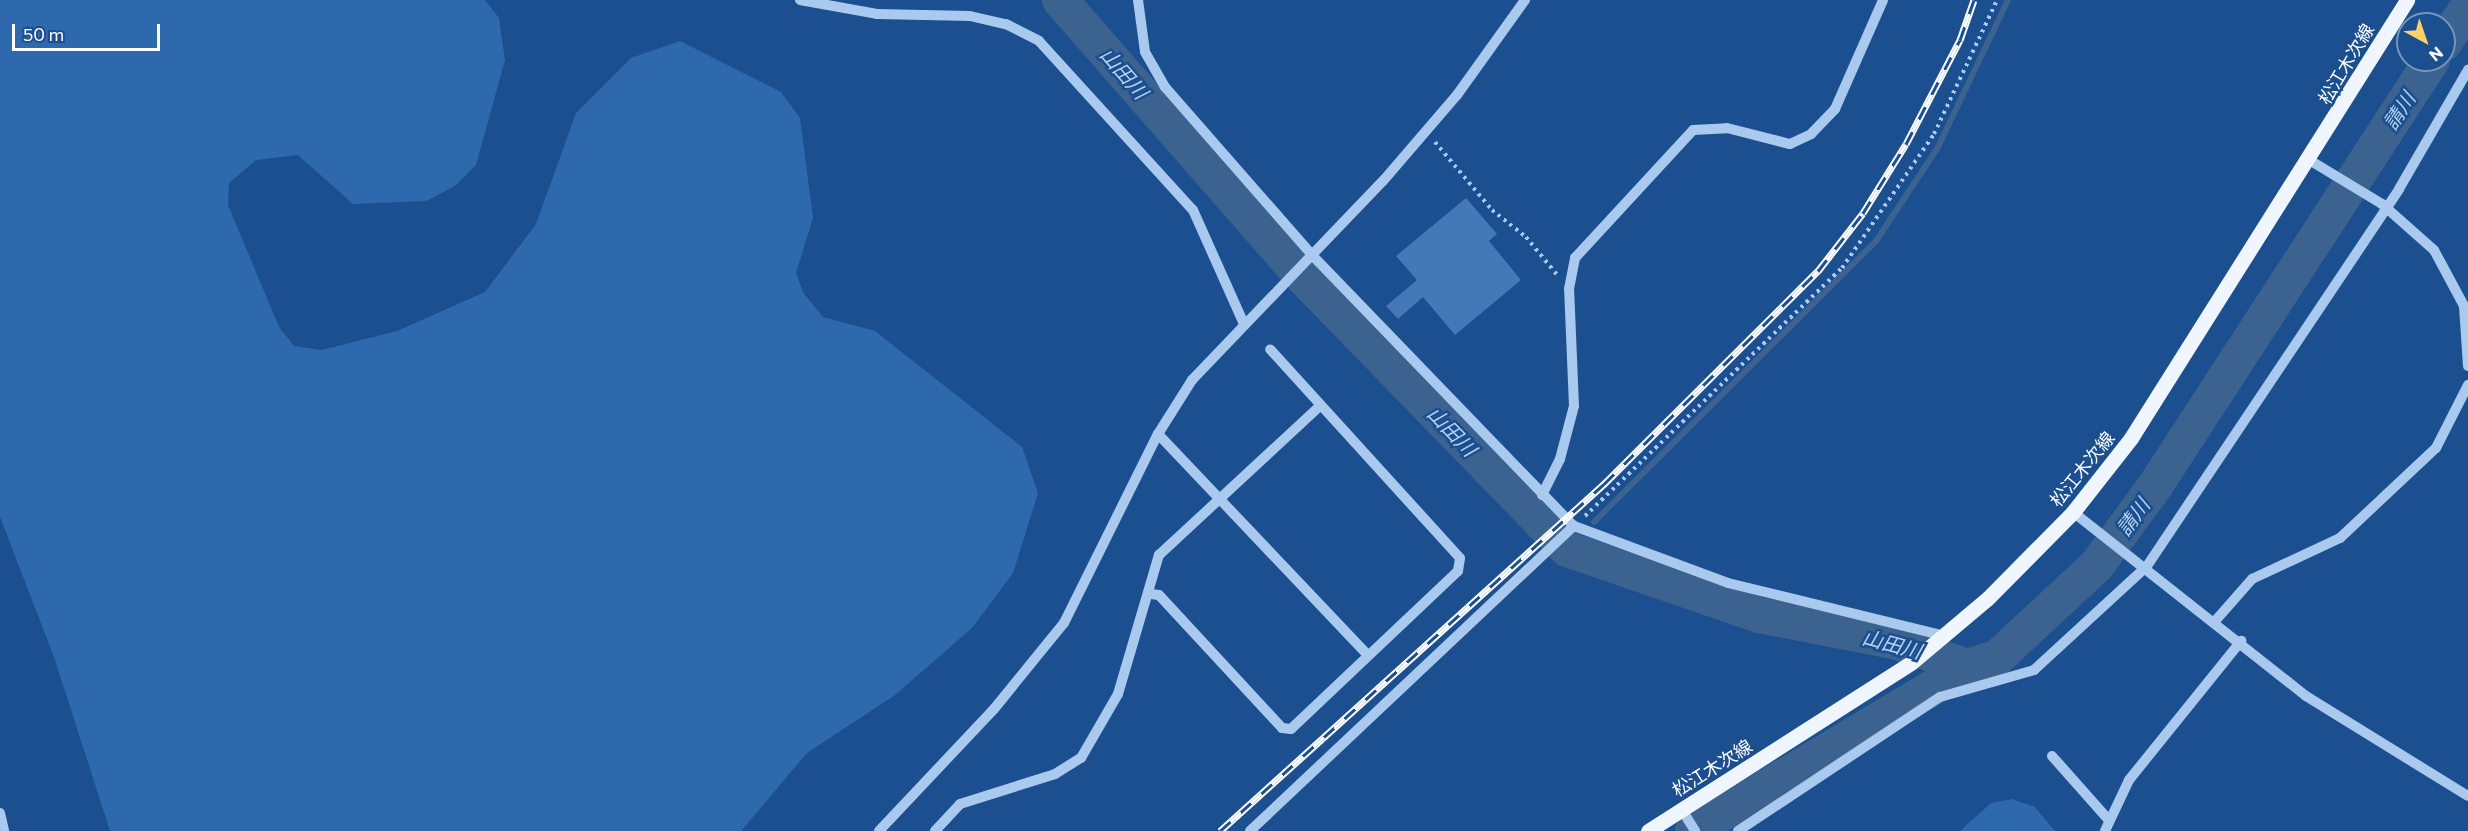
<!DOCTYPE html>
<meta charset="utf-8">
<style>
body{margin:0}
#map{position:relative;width:2468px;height:831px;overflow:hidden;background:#1b4f8f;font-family:Commissioner,"Noto Sans JP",sans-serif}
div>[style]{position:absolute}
.green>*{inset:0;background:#2e69ad}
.stream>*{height:6px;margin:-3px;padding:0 3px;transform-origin:3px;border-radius:3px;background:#3c6290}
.river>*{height:36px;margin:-18px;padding:0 18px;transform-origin:18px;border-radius:18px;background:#3c6290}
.building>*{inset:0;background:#4478b7}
.path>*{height:4px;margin-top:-2px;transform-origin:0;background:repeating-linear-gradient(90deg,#a9c9ee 0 3px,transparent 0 7.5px)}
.minor>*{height:10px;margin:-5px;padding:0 5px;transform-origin:5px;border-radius:5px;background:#a9c9ee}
.major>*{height:15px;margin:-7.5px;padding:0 7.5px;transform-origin:7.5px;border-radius:7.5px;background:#f0f6ff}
.rail>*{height:7px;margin-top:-3.5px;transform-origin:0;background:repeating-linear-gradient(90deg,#1b4f8f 0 14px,#fff 0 28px);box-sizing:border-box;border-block:2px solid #fff}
span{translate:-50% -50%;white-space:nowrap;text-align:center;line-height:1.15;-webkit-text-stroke:5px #1b4f8f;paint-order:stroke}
.street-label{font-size:18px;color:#fff}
.water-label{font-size:20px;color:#b5d3f5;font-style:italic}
.north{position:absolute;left:2396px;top:12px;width:60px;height:60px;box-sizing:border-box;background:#1b4f8f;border:2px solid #7695bc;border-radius:50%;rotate:140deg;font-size:16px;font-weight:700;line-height:24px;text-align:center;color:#fff}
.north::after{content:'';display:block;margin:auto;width:21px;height:27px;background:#ffd166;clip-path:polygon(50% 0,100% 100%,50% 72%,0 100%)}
.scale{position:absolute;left:12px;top:24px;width:148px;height:27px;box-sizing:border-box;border:3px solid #fff;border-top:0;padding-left:8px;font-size:18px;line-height:21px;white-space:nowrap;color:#fff;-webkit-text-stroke:4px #1b4f8f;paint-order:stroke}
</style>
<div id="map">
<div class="green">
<i style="clip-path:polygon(0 0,485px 0,499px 18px,505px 60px,476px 165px,455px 186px,426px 201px,353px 204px,298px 155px,256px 160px,229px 183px,228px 205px,279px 327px,294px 346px,322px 350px,397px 331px,485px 292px,536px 224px,576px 113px,631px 58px,680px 41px,781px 92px,800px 118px,813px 218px,796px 273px,804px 294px,823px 317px,875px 331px,1022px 447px,1038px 493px,1013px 573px,972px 628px,895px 695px,807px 753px,741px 831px,110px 831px,54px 657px,0 517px)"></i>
<i style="clip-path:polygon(2012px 799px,2035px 807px,2055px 831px,1960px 831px,1991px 803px)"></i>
</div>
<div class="stream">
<i style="left:1594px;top:522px;width:398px;rotate:-44.9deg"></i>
<i style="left:1876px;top:241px;width:110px;rotate:-56.5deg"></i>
<i style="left:1937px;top:149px;width:165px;rotate:-64.5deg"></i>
<i style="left:1567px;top:549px;width:11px;rotate:-41deg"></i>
</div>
<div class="river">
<i style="left:1060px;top:0;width:360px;rotate:48.8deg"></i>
<i style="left:1297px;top:271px;width:388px;rotate:45.8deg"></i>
<i style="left:1567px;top:549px;width:203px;rotate:19deg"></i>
<i style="left:1759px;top:615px;width:142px;rotate:11deg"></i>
<i style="left:1898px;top:642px;width:73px;rotate:19.9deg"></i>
<i style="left:2444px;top:43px;width:43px;rotate:-56.3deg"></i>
<i style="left:1693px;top:831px;width:319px;rotate:-30.9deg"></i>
<i style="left:1967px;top:667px;width:31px;rotate:-17deg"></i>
<i style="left:1997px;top:658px;width:137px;rotate:-42.9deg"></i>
<i style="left:2097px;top:565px;width:98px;rotate:-53.7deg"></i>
<i style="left:2155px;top:486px;width:508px;rotate:-56.97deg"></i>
</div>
<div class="building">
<i style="clip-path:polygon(1466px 198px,1497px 234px,1489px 241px,1521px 280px,1455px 335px,1423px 297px,1398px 319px,1386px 306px,1417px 280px,1396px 256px)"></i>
</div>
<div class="path">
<i style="left:1435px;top:142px;width:89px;rotate:50deg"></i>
<i style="left:1492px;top:210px;width:43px;rotate:38.5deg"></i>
<i style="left:1526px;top:237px;width:50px;rotate:50.6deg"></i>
<i style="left:1585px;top:516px;width:357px;rotate:-44deg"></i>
<i style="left:1842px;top:268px;width:163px;rotate:-55.5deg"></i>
<i style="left:1934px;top:134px;width:148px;rotate:-64.8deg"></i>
</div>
<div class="minor">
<i style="left:800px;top:0;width:78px;rotate:10.3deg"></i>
<i style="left:877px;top:14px;width:93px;rotate:1.2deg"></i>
<i style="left:970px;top:16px;width:37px;rotate:13deg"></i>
<i style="left:1006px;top:24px;width:37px;rotate:27deg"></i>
<i style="left:1039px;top:41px;width:229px;rotate:47.7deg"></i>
<i style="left:1193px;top:210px;width:125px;rotate:65.9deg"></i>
<i style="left:1138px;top:0;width:52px;rotate:82.3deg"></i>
<i style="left:1145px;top:52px;width:40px;rotate:60.3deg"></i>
<i style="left:1165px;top:87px;width:223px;rotate:48.8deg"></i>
<i style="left:1312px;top:255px;width:377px;rotate:46deg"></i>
<i style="left:1574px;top:526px;width:164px;rotate:20.3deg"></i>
<i style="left:1728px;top:583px;width:223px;rotate:13.7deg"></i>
<i style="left:2311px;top:161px;width:83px;rotate:31.2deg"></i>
<i style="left:2382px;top:204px;width:69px;rotate:41.5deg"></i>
<i style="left:2434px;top:250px;width:64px;rotate:61.8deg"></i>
<i style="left:2464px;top:306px;width:60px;rotate:86.2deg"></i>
<i style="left:1158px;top:434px;width:305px;rotate:46.5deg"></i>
<i style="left:1542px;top:495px;width:40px;rotate:-63.4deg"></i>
<i style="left:1560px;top:459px;width:55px;rotate:-75.2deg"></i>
<i style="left:1574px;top:406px;width:117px;rotate:-92.4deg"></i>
<i style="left:1569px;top:289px;width:32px;rotate:-79deg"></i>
<i style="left:1575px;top:258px;width:174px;rotate:-47.3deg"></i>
<i style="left:1693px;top:130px;width:34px;rotate:-3deg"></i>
<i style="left:1727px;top:128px;width:65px;rotate:14.3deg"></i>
<i style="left:1790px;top:144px;width:23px;rotate:-25deg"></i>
<i style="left:1811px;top:134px;width:35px;rotate:-46deg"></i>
<i style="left:1835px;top:109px;width:119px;rotate:-66.2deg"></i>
<i style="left:2073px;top:512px;width:297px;rotate:38.3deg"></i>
<i style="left:2306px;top:696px;width:190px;rotate:31.7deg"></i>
<i style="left:1151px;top:594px;width:8px;rotate:7deg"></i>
<i style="left:1159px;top:595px;width:181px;rotate:47.2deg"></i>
<i style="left:1282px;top:728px;width:9px;rotate:6deg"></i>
<i style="left:1291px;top:729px;width:230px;rotate:-43.4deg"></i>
<i style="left:1458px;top:571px;width:13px;rotate:-81deg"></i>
<i style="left:1460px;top:558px;width:282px;rotate:-132.3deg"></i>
<i style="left:2216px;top:620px;width:55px;rotate:-48.7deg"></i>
<i style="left:2252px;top:579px;width:97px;rotate:-25deg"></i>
<i style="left:2340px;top:538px;width:132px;rotate:-43.2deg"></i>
<i style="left:2436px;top:448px;width:71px;rotate:-63.1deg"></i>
<i style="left:2052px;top:756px;width:83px;rotate:48.4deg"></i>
<i style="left:1682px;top:810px;width:25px;rotate:58deg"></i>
<i style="left:0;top:813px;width:18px;rotate:77deg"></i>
<i style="left:879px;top:831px;width:168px;rotate:-46.7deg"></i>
<i style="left:994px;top:709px;width:111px;rotate:-50.9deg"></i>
<i style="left:1064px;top:623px;width:211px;rotate:-63.6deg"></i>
<i style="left:1158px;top:434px;width:64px;rotate:-57.8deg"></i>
<i style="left:1192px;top:380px;width:276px;rotate:-46.2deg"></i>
<i style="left:1383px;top:181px;width:113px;rotate:-49.3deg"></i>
<i style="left:1457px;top:95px;width:117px;rotate:-54.4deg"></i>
<i style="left:935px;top:831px;width:37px;rotate:-47deg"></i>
<i style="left:960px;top:804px;width:100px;rotate:-17.5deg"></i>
<i style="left:1055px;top:774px;width:31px;rotate:-32deg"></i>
<i style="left:1081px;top:758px;width:74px;rotate:-60deg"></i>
<i style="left:1118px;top:694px;width:145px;rotate:-73.6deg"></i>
<i style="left:1159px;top:555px;width:219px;rotate:-42.8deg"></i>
<i style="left:1250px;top:831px;width:445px;rotate:-43.3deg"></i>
<i style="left:1738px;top:831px;width:242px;rotate:-33.6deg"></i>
<i style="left:1940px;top:697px;width:98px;rotate:-16deg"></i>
<i style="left:2034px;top:670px;width:154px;rotate:-42.6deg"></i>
<i style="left:2147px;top:566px;width:453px;rotate:-56.2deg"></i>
<i style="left:2399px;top:189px;width:138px;rotate:-59.9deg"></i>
<i style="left:2105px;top:831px;width:56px;rotate:-64.8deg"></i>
<i style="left:2129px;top:780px;width:179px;rotate:-51.1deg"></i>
</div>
<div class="major">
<i style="left:1648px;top:831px;width:313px;rotate:-32.6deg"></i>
<i style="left:1912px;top:662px;width:99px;rotate:-40.1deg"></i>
<i style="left:1988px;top:598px;width:121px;rotate:-45.3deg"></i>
<i style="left:2073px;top:512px;width:94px;rotate:-51.9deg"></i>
<i style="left:2131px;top:438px;width:518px;rotate:-57.78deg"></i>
</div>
<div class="rail">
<i style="left:1220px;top:831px;width:518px;rotate:-42.1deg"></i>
<i style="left:1604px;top:484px;width:302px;rotate:-44.9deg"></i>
<i style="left:1818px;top:271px;width:73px;rotate:-52.2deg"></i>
<i style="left:1863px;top:213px;width:81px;rotate:-58.1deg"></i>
<i style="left:1906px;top:144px;width:117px;rotate:-62.6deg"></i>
<i style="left:1960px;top:40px;width:42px;rotate:-70.7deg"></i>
</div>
<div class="street-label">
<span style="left:2346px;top:64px;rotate:-59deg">松江木次線</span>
<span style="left:2082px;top:469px;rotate:-51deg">松江木次線</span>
<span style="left:1712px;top:768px;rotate:-32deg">松江木次線</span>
</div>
<div class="water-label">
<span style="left:1124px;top:73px;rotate:49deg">山田川</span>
<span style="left:2399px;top:111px;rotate:-57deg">請川</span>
<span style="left:1452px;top:431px;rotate:46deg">山田川</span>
<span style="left:2133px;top:517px;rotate:-54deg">請川</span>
<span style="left:1892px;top:644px;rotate:15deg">山田川</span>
</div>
<div class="north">N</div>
<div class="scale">50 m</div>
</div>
